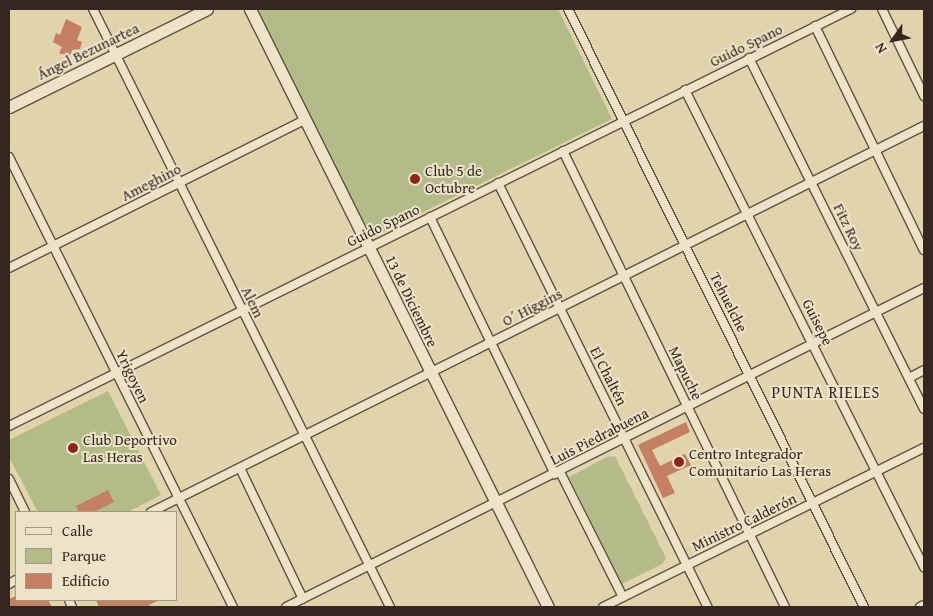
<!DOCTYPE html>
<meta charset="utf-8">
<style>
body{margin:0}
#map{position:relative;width:933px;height:616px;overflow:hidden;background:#e1d4ac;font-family:"Gentium Book Plus",serif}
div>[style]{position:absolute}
.green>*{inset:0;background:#b3bc89}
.building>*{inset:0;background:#c57f62}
.roads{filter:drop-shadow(1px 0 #5f5242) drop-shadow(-1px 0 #5f5242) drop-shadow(0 1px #5f5242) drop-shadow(0 -1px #5f5242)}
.street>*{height:8px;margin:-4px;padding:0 4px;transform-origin:4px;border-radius:4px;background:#ece3c9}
.secondary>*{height:11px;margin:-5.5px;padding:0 5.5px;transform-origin:5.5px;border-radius:5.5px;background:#ece3c9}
.dots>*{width:14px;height:14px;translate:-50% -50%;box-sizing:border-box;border:2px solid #ece3c9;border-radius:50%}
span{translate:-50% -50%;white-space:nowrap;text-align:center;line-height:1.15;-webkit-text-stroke:4px #ece3c9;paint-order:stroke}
.street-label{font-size:15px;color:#34271f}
.poi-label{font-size:15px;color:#34271f}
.left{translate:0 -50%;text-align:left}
.neighbourhood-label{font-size:16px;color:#34271f;letter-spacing:1px}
.frame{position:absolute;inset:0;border:10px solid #34271f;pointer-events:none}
.legend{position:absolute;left:15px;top:511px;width:162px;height:90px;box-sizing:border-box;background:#ece3c9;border:1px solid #a29885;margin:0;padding:6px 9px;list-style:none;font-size:15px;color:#34271f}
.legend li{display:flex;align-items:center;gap:10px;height:25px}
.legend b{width:25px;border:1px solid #a29885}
.north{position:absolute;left:868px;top:15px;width:50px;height:50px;-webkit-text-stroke:4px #ece3c9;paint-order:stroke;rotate:237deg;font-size:14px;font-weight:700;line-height:20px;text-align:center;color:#34271f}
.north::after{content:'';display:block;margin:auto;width:18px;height:22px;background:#34271f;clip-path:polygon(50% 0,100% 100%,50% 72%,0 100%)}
</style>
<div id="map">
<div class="green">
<i style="clip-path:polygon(255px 9px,558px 9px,612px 119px,369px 239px)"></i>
<i style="clip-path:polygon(108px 391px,161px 495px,128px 512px,38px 512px,9px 457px,9px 440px)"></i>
<i style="clip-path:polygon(615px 456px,666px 558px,662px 564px,622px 584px,569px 477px,607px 457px)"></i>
</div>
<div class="building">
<i style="clip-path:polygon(66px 19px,82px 27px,77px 40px,82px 42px,80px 49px,72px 50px,70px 57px,59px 53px,62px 47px,53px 42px,56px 33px,60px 35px)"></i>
<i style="clip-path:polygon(686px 422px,690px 432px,652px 450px,660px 466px,685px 454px,691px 465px,667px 476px,675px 493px,663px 498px,638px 445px)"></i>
<i style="clip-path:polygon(108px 490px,114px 502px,94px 512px,79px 512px,76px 506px)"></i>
<i style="clip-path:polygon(16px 596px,16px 600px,48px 600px,52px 607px,9px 607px,9px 599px)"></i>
<i style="clip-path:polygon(96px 600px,160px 600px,149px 605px,150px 607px,99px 607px)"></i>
</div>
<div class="roads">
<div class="street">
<i style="left:93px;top:9px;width:668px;rotate:63.59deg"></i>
<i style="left:568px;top:9px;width:667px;rotate:63.67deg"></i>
<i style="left:882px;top:9px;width:97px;rotate:64.2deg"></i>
<i style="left:815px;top:26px;width:249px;rotate:64.1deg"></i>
<i style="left:749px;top:58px;width:392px;rotate:63.5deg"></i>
<i style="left:685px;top:90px;width:534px;rotate:63.39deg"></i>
<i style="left:563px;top:151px;width:507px;rotate:64.04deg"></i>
<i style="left:9px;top:157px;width:503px;rotate:63.54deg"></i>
<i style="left:498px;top:183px;width:473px;rotate:63.7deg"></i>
<i style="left:430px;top:217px;width:286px;rotate:64.1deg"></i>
<i style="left:9px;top:268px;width:331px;rotate:-26.6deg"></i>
<i style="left:909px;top:378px;width:17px;rotate:-28deg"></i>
<i style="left:9px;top:426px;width:940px;rotate:-26.35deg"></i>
<i style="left:240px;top:468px;width:145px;rotate:64.3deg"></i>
<i style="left:560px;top:472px;width:140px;rotate:63.3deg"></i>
<i style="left:9px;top:479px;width:37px;rotate:64deg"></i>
<i style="left:151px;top:512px;width:864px;rotate:-26.54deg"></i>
<i style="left:9px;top:584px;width:8px;rotate:-30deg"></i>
<i style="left:69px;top:600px;width:8px;rotate:67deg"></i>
<i style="left:286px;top:607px;width:713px;rotate:-26.57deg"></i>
<i style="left:603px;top:607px;width:358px;rotate:-26.4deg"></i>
<i style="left:920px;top:607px;width:4px;rotate:-27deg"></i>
</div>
<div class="secondary">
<i style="left:250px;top:9px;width:668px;rotate:63.51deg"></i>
<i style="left:9px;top:107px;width:221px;rotate:-26.3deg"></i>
</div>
</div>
<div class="dots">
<i style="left:415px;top:179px;background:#8f2418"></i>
<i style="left:73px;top:448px;background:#8f2418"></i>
<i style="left:679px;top:462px;background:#8f2418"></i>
</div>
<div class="street-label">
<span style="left:746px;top:45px;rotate:-26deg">Guido Spano</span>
<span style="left:88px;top:51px;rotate:-26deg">Ángel Bezunartea</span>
<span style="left:151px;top:182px;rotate:-27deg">Ameghino</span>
<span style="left:383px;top:225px;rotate:-26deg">Guido Spano</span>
<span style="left:849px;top:227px;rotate:64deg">Fitz Roy</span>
<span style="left:412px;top:301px;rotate:64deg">13 de Diciembre</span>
<span style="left:253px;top:302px;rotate:64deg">Alem</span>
<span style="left:729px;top:302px;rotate:63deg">Tehuelche</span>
<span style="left:532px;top:307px;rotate:-27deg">O´ Higgins</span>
<span style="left:818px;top:322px;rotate:63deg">Guisepe</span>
<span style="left:686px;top:373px;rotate:64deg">Mapuche</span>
<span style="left:133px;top:376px;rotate:64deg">Yrigoyen</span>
<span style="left:609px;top:376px;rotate:63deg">El Chaltén</span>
<span style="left:599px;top:436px;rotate:-27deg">Luis Piedrabuena</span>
<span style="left:744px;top:522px;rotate:-26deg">Ministro Calderón</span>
</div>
<div class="poi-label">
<span class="left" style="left:425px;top:179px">Club 5 de<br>Octubre</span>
<span class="left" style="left:83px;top:448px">Club Deportivo<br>Las Heras</span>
<span class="left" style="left:689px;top:462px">Centro Integrador<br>Comunitario Las Heras</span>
</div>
<div class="neighbourhood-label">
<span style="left:826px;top:392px">PUNTA RIELES</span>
</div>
<div class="frame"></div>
<ul class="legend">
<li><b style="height:6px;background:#ece3c9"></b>Calle</li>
<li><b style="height:14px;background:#b3bc89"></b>Parque</li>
<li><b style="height:14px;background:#c57f62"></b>Edificio</li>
</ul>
<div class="north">N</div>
</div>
